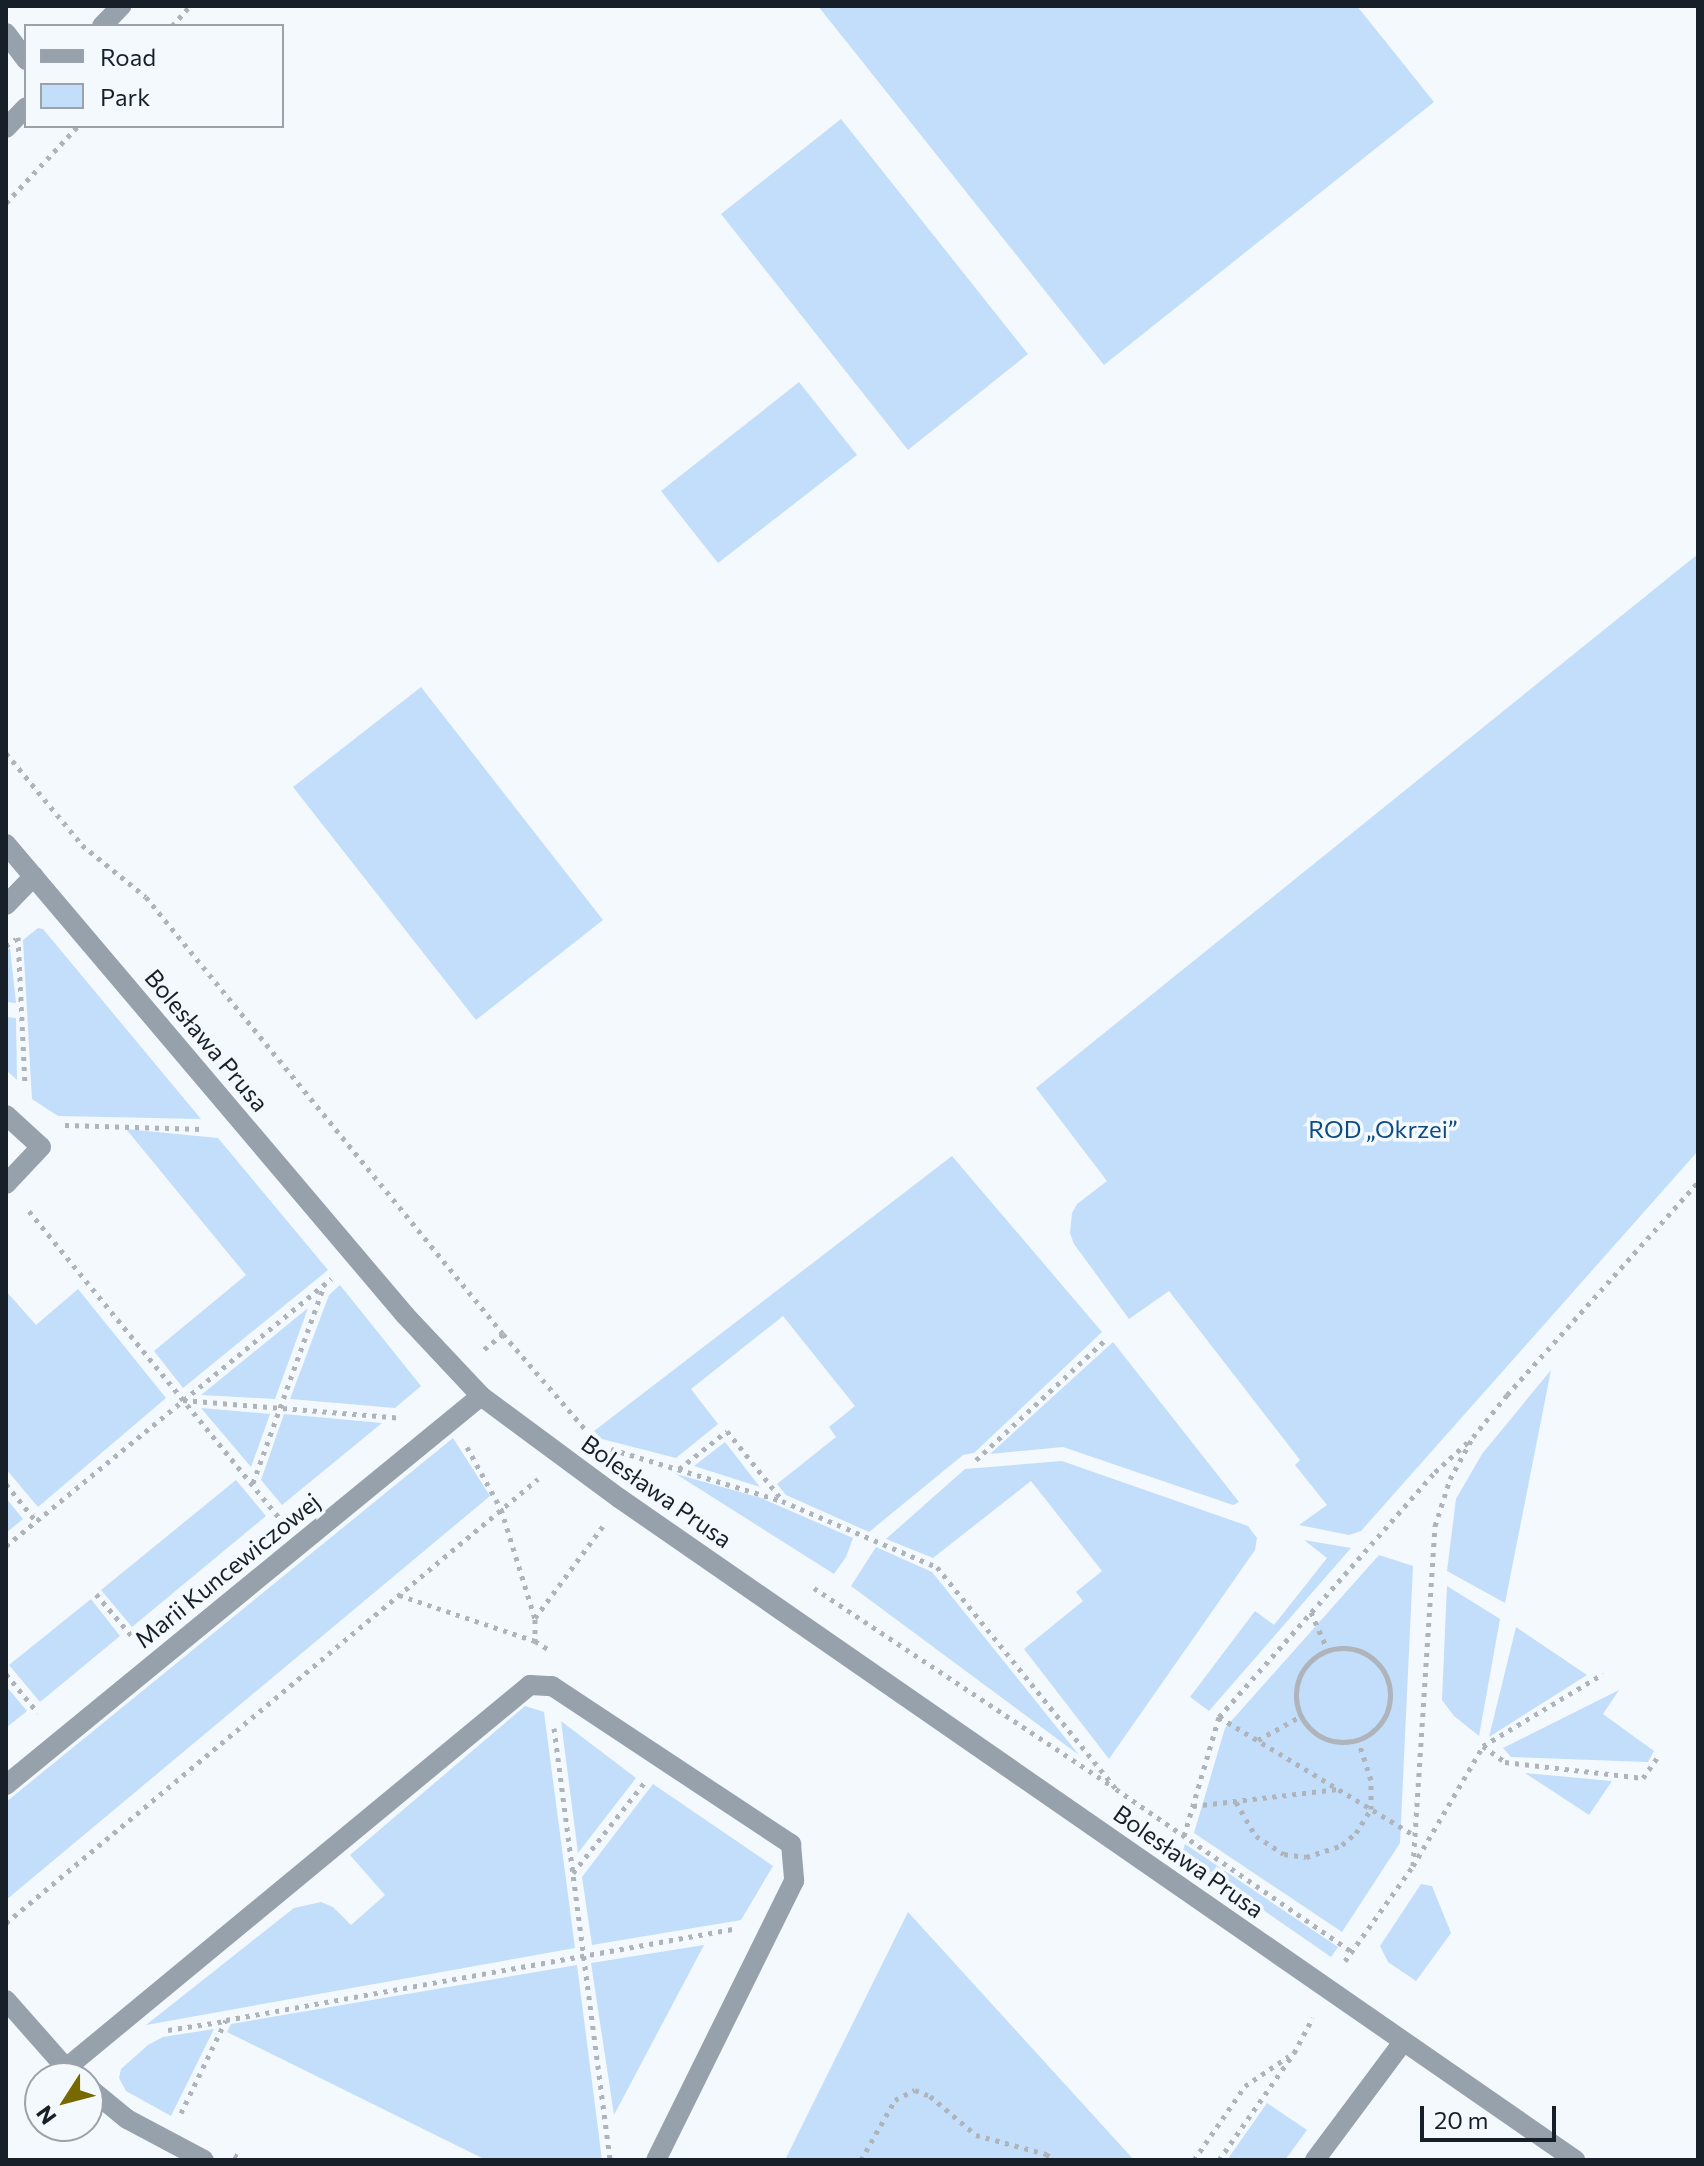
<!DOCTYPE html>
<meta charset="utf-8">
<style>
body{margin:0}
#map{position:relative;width:1704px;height:2166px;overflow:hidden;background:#f4f9fe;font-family:Commissioner,sans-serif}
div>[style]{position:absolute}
.green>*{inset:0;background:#c2defb}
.path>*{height:5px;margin-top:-2.5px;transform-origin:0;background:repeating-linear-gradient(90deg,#aeb4ba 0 4px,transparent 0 10px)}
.path>.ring{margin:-2.5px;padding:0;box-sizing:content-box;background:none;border:5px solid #aeb4ba;border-radius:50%}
.minor>*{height:20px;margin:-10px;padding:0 10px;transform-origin:10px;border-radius:10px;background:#97a1ac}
span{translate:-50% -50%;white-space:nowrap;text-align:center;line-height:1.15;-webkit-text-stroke:7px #f4f9fe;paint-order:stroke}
.street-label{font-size:24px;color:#172029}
.park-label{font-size:24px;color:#0d4b80}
.frame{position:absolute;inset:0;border:8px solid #172029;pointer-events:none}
.legend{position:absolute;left:24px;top:24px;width:260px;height:104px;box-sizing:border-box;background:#f4f9fe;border:2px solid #9ca2a9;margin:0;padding:10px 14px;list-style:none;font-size:24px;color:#172029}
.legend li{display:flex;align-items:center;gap:16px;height:40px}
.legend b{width:40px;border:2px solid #9ca2a9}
.north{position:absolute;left:24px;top:2062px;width:80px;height:80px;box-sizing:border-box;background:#f4f9fe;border:2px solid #9ca2a9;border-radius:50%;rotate:234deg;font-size:22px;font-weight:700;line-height:32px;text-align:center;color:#172029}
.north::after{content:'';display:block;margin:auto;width:28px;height:36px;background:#776900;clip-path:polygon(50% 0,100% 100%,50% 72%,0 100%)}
.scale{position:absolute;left:1420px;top:2106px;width:136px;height:36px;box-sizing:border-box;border:4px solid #172029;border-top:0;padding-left:10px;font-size:24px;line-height:28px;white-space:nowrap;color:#172029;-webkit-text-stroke:6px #f4f9fe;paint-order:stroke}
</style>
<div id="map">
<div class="green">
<i style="clip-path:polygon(818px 6px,1357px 6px,1434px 102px,1104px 365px)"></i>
<i style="clip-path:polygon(841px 119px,1028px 354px,908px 450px,721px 214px)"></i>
<i style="clip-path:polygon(799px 382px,857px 455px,718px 563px,661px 491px)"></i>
<i style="clip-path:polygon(1698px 554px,1698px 1151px,1361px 1531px,1349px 1535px,1299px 1525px,1327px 1505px,1295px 1465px,1300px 1460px,1169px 1291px,1129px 1319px,1074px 1244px,1070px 1233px,1072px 1213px,1077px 1204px,1107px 1181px,1036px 1088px)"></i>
<i style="clip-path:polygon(421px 687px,603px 920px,476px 1020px,293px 787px)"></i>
<i style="clip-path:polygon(38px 928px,43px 929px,201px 1119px,58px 1116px,32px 1099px,23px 940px)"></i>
<i style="clip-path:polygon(10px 948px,16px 1003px,6px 1002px,6px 951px)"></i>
<i style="clip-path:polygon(6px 1017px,16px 1018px,17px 1080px,6px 1070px)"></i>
<i style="clip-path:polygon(126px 1129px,218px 1138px,328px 1270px,183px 1388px,154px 1351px,246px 1275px)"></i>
<i style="clip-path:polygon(952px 1156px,1102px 1332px,974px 1453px,963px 1455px,869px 1532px,786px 1495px,777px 1484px,836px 1437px,829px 1427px,855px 1406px,783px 1316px,691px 1389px,718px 1424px,676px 1458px,602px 1439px,594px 1431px)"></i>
<i style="clip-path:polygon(340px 1285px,421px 1386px,395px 1408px,290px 1399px,329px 1295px)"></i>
<i style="clip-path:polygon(78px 1289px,166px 1398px,38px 1507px,6px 1469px,6px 1291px,36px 1325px)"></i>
<i style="clip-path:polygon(308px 1308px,275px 1399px,201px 1395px)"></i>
<i style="clip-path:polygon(1113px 1342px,1239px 1502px,1233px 1505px,1063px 1447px,990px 1454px)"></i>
<i style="clip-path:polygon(1551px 1370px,1505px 1603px,1447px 1571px,1456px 1499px,1482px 1454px)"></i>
<i style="clip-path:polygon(201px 1408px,270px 1414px,251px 1467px)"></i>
<i style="clip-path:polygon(284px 1414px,382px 1423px,282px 1505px,261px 1480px)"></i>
<i style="clip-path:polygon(453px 1438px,490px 1496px,6px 1900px,6px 1802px)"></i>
<i style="clip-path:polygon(725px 1442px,760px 1487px,694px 1466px)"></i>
<i style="clip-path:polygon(1062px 1461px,1248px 1526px,1257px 1538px,1255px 1550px,1109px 1759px,1024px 1649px,1083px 1601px,1076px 1592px,1102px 1571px,1031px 1481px,933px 1558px,886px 1539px,965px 1469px)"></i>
<i style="clip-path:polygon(676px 1474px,761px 1498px,853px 1538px,846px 1557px,834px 1574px)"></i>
<i style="clip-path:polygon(236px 1480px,266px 1516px,132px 1627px,101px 1590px)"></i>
<i style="clip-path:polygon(6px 1498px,23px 1519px,6px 1533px)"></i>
<i style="clip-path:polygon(1304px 1540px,1351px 1548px,1209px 1711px,1190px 1697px,1255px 1611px,1274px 1625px,1327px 1558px)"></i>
<i style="clip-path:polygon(876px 1547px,932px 1572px,1079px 1755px,851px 1586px)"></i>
<i style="clip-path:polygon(1379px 1555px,1413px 1566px,1400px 1843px,1342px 1932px,1194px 1833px,1225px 1728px)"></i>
<i style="clip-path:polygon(1447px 1586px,1500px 1619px,1479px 1736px,1454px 1716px,1442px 1700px)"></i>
<i style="clip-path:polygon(91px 1599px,120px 1636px,40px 1702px,9px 1665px)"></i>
<i style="clip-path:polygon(1516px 1627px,1587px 1675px,1489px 1737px)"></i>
<i style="clip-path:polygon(6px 1686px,27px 1711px,6px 1728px)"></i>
<i style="clip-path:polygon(1619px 1690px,1603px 1714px,1654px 1751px,1648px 1762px,1511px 1757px,1503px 1748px)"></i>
<i style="clip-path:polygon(525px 1706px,544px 1712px,575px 1948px,146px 2025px,294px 1908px,321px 1902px,333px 1907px,351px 1925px,385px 1895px,350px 1855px)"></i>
<i style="clip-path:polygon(561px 1721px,636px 1778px,578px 1853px)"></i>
<i style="clip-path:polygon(1525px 1773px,1612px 1781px,1589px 1815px)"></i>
<i style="clip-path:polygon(653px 1784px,773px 1866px,741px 1920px,592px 1945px,582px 1877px)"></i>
<i style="clip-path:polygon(1185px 1844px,1338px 1947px,1331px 1957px,1182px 1854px)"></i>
<i style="clip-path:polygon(1421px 1884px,1432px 1886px,1451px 1933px,1416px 1981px,1388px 1962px,1380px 1946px)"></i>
<i style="clip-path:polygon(908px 1912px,1134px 2160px,785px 2160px)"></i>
<i style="clip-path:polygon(704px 1945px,614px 2115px,591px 1963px)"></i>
<i style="clip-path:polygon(577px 1965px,602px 2160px,486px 2160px,227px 2032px,231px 2024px)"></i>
<i style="clip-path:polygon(214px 2029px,171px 2116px,126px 2091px,119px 2078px,121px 2069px,148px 2045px,163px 2037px)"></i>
<i style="clip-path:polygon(1267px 2103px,1307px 2130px,1285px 2160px,1227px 2160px)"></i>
</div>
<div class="path">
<i style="left:172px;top:26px;width:27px;rotate:-48deg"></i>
<i style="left:6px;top:203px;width:105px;rotate:-46.9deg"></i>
<i style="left:6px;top:753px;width:119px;rotate:50.4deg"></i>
<i style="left:82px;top:845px;width:82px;rotate:39.1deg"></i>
<i style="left:146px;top:897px;width:564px;rotate:50.75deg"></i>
<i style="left:503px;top:1334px;width:28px;rotate:141deg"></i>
<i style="left:18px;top:937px;width:149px;rotate:87.3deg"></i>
<i style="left:6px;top:946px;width:12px;rotate:-35deg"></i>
<i style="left:65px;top:1125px;width:138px;rotate:1.7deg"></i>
<i style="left:29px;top:1211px;width:395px;rotate:50.8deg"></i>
<i style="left:503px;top:1334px;width:125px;rotate:49.2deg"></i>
<i style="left:183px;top:1400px;width:218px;rotate:4.7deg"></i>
<i style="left:467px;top:1447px;width:71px;rotate:61.3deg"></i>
<i style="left:501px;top:1509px;width:115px;rotate:72.8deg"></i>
<i style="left:535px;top:1619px;width:22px;rotate:90deg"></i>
<i style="left:535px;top:1641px;width:19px;rotate:32deg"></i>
<i style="left:611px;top:1449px;width:179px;rotate:16.9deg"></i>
<i style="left:782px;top:1501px;width:168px;rotate:23.1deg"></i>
<i style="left:937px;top:1567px;width:285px;rotate:51.1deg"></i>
<i style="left:1116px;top:1789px;width:287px;rotate:34.6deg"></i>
<i style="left:976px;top:1460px;width:178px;rotate:-42.9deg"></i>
<i style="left:679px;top:1469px;width:61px;rotate:-38.4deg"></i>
<i style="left:727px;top:1431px;width:88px;rotate:51.4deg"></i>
<i style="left:253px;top:1483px;width:209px;rotate:-70.2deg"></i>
<i style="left:6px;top:1484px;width:48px;rotate:51deg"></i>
<i style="left:6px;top:1546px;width:421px;rotate:-39.4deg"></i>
<i style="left:814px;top:1588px;width:358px;rotate:33.6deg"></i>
<i style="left:96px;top:1594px;width:55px;rotate:49.4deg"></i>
<i style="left:399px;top:1595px;width:144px;rotate:18.7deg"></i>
<i style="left:1311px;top:1612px;width:43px;rotate:66.4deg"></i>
<i style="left:535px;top:1618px;width:114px;rotate:-53.5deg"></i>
<i class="ring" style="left:1296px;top:1648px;width:89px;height:89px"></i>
<i style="left:6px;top:1674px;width:50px;rotate:50.6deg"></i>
<i style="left:1219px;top:1717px;width:228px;rotate:31.2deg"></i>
<i style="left:554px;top:1728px;width:436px;rotate:82.6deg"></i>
<i style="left:1258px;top:1740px;width:49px;rotate:-29.2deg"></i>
<i style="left:1483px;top:1746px;width:27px;rotate:36deg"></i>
<i style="left:1505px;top:1762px;width:139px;rotate:6.6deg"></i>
<i style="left:1643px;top:1778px;width:28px;rotate:-55deg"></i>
<i style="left:1236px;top:1802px;width:39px;rotate:60deg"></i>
<i style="left:1256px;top:1836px;width:33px;rotate:33deg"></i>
<i style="left:1284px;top:1854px;width:22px;rotate:8deg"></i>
<i style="left:1306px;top:1857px;width:38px;rotate:-18deg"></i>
<i style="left:1342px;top:1845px;width:18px;rotate:-41deg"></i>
<i style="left:1356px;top:1833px;width:28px;rotate:-58deg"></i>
<i style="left:1371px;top:1809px;width:29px;rotate:-90deg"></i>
<i style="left:1371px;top:1780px;width:42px;rotate:-108deg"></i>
<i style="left:1193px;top:1806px;width:146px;rotate:-6.7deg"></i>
<i style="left:1184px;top:1836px;width:124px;rotate:-73.6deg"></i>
<i style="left:1219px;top:1717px;width:327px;rotate:-48.6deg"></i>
<i style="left:1435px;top:1472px;width:45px;rotate:-42.3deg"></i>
<i style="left:1413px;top:1866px;width:341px;rotate:-86.3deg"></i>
<i style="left:1435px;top:1526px;width:49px;rotate:-72.3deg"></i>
<i style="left:1450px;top:1479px;width:48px;rotate:-61.3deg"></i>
<i style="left:1473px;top:1437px;width:54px;rotate:-51deg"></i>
<i style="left:1507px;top:1395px;width:286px;rotate:-48.1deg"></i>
<i style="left:573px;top:1873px;width:115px;rotate:-51.7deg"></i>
<i style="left:6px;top:1923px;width:693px;rotate:-39.85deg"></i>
<i style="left:1345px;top:1961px;width:117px;rotate:-54.4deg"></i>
<i style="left:1413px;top:1866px;width:139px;rotate:-59.7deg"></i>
<i style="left:1483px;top:1746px;width:140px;rotate:-31deg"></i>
<i style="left:168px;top:2030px;width:58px;rotate:-9deg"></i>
<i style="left:181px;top:2113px;width:103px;rotate:-64.2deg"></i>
<i style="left:226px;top:2020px;width:515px;rotate:-10.18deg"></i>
<i style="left:234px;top:2155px;width:11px;rotate:27deg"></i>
<i style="left:861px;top:2160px;width:69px;rotate:-60.5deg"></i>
<i style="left:895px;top:2100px;width:22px;rotate:-27deg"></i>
<i style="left:915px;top:2090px;width:16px;rotate:22deg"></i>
<i style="left:930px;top:2096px;width:60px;rotate:40.3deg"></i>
<i style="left:976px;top:2135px;width:73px;rotate:15.2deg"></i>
<i style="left:1046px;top:2154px;width:11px;rotate:34deg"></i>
<i style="left:1194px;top:2160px;width:90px;rotate:-55.4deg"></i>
<i style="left:1245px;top:2086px;width:53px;rotate:-34.3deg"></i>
<i style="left:1219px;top:2160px;width:131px;rotate:-55deg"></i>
<i style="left:1294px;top:2053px;width:40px;rotate:-62deg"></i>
</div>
<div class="minor">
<i style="left:102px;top:26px;width:28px;rotate:-46deg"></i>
<i style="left:6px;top:33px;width:34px;rotate:53deg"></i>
<i style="left:6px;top:128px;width:29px;rotate:-46deg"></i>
<i style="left:6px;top:844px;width:617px;rotate:49.73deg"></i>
<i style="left:405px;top:1315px;width:111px;rotate:46.8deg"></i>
<i style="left:481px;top:1396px;width:172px;rotate:36.5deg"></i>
<i style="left:619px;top:1498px;width:1163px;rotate:34.7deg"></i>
<i style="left:6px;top:905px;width:40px;rotate:-46deg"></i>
<i style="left:6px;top:1115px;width:47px;rotate:42.4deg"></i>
<i style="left:41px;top:1147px;width:51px;rotate:133.4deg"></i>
<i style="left:6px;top:1785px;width:614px;rotate:-39.32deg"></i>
<i style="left:6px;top:2000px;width:101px;rotate:48.6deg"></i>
<i style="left:65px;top:2069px;width:603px;rotate:-39.55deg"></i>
<i style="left:530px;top:1685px;width:22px;rotate:3deg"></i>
<i style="left:552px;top:1686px;width:287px;rotate:33.5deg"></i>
<i style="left:791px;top:1844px;width:37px;rotate:85deg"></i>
<i style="left:794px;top:1881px;width:311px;rotate:116.3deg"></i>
<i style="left:88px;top:2087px;width:50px;rotate:39.4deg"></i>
<i style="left:127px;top:2119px;width:87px;rotate:28deg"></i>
<i style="left:1315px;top:2160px;width:147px;rotate:-53.3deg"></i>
</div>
<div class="street-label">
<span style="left:207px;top:1040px;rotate:50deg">Bolesława Prusa</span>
<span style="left:657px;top:1491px;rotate:35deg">Bolesława Prusa</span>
<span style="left:227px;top:1570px;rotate:-39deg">Marii Kuncewiczowej</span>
<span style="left:1189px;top:1861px;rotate:35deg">Bolesława Prusa</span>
</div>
<div class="park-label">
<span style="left:1383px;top:1129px">ROD „Okrzei”</span>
</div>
<div class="frame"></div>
<ul class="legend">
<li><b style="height:10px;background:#97a1ac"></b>Road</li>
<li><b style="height:22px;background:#c2defb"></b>Park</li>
</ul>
<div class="north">N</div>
<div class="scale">20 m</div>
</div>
